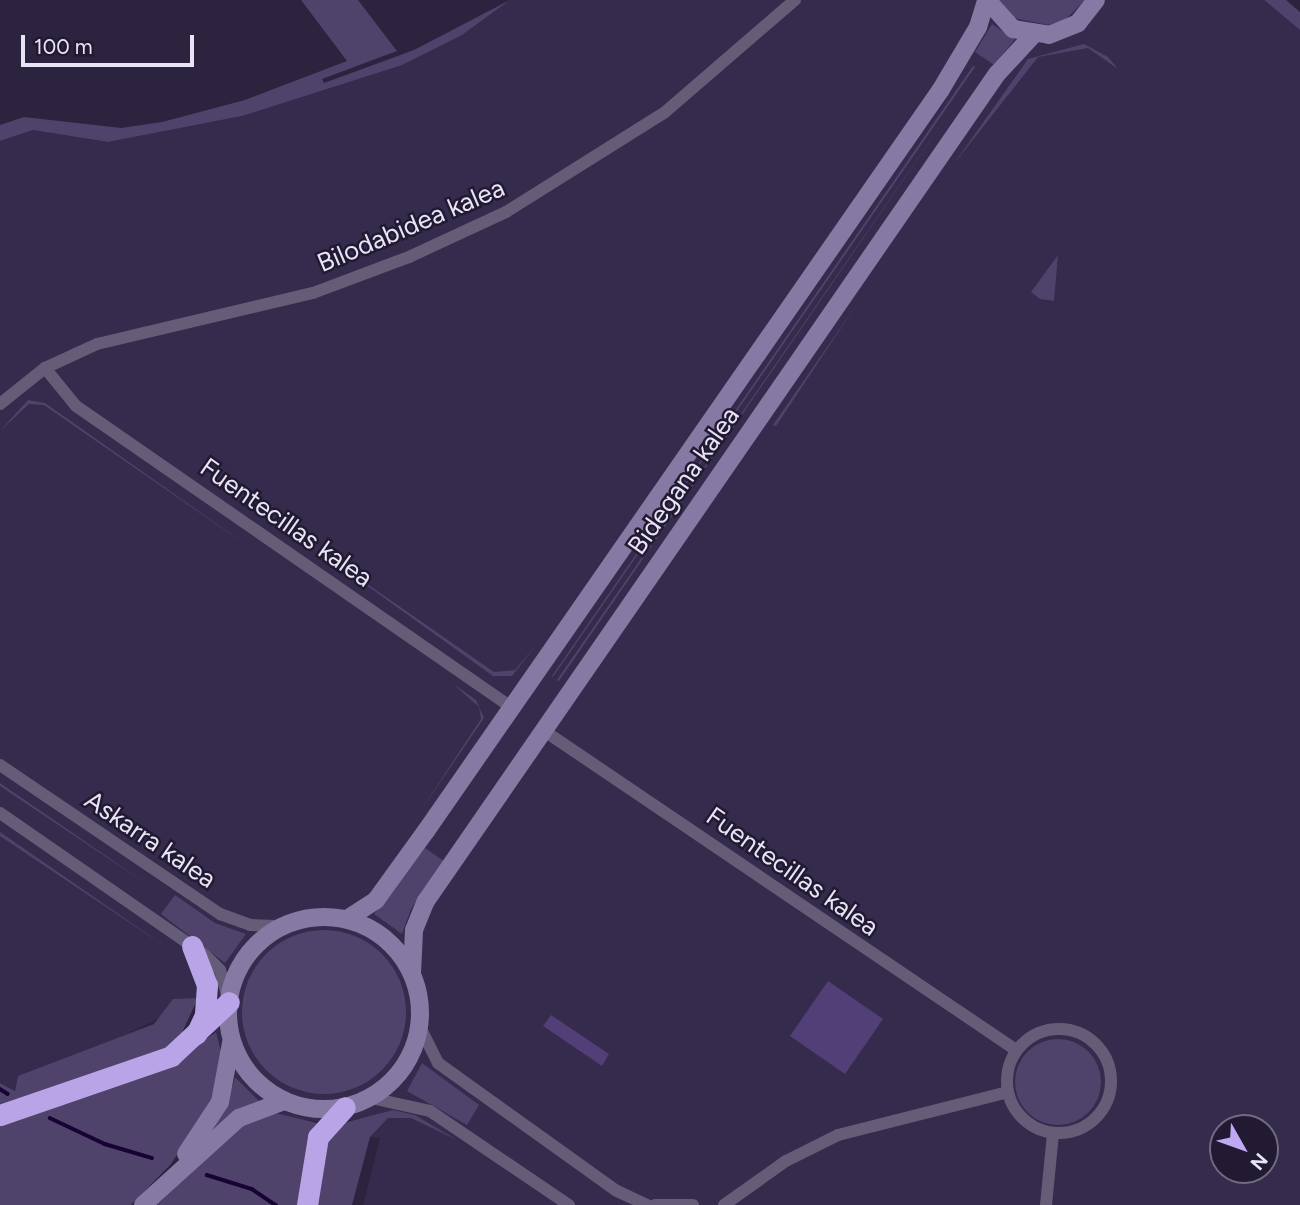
<!DOCTYPE html>
<style>
body{margin:0}
#map{position:relative;width:1300px;height:1205px;overflow:hidden;background:#2c233e;font-family:Figtree,sans-serif}
div>[style]{position:absolute}
.built>*{inset:0;background:#352b4c}
.green>*{inset:0;background:#4f426b}
.round{border-radius:50%}
.stream>*{height:3.5px;margin:-1.75px;padding:0 1.75px;transform-origin:1.75px;border-radius:1.75px;background:#180134}
.building>*{inset:0;background:#533f78}
.street>*{height:12px;margin:-6px;padding:0 6px;transform-origin:6px;border-radius:6px;background:#655d78}
.street>.ring{margin:-6px;padding:0;box-sizing:content-box;background:none;border:12px solid #655d78;border-radius:50%}
.secondary>*{height:18px;margin:-9px;padding:0 9px;transform-origin:9px;border-radius:9px;background:#867aa4}
.secondary>.ring{margin:-9px;padding:0;box-sizing:content-box;background:none;border:18px solid #867aa4;border-radius:50%}
.highway>*{height:21px;margin:-10.5px;padding:0 10.5px;transform-origin:10.5px;border-radius:10.5px;background:#b8a4e6}
span{translate:-50% -50%;white-space:nowrap;text-align:center;line-height:1.15;-webkit-text-stroke:5px #221a33;paint-order:stroke}
.street-label{font-size:26px;color:#e8e4f5}
.north{position:absolute;left:1209px;top:1114px;width:70px;height:70px;box-sizing:border-box;background:#221a33;border:2px solid #716b81;border-radius:50%;rotate:130deg;font-size:19px;font-weight:700;line-height:28px;text-align:center;color:#e8e4f5}
.north::after{content:'';display:block;margin:auto;width:24px;height:32px;background:#bfa8f4;clip-path:polygon(50% 0,100% 100%,50% 72%,0 100%)}
.scale{position:absolute;left:21px;top:35px;width:173px;height:32px;box-sizing:border-box;border:4px solid #e8e4f5;border-top:0;padding-left:9px;font-size:21px;line-height:24px;white-space:nowrap;color:#e8e4f5;-webkit-text-stroke:5px #221a33;paint-order:stroke}
</style>
<div id="map">
<div class="built">
<i style="clip-path:polygon(evenodd,510px 0,1264px 0,1300px 30px,1300px 1205px,363px 1205px,380px 1138px,366px 1137px,351px 1120px,340px 1124px,288px 1118px,259px 1101px,235px 1077px,198px 998px,16px 1091px,0 1083px,0 141px,33px 130px,108px 142px,242px 116px,462px 35px,510px 0,1223px 1128px,1265px 1128px,1265px 1170px,1223px 1170px,1223px 1128px)"></i>
</div>
<div class="green">
<i style="clip-path:polygon(301px 0,358px 0,397px 51px,322px 79px,324px 83px,414px 50px,510px 0,462px 35px,402px 65px,242px 116px,108px 142px,33px 130px,0 141px,0 125px,24px 117px,121px 128px,162px 122px,245px 100px,347px 61px)"></i>
<i style="clip-path:polygon(998px 0,1085px 0,1065px 20px,1048px 25px,1014px 18px)"></i>
<i style="clip-path:polygon(1264px 0,1286px 0,1300px 12px,1300px 30px)"></i>
<i style="clip-path:polygon(992px 24px,1015px 39px,994px 65px,975px 52px)"></i>
<i style="clip-path:polygon(1084px 44px,1108px 57px,1118px 69px,1088px 48px,1038px 57px,953px 165px,1028px 59px)"></i>
<i style="clip-path:polygon(973px 66px,975px 67px,553px 677px,552px 676px)"></i>
<i style="clip-path:polygon(979px 70px,559px 681px,557px 680px)"></i>
<i style="clip-path:polygon(1058px 255px,1054px 301px,1040px 299px,1031px 292px)"></i>
<i style="clip-path:polygon(857px 304px,776px 426px,773px 425px)"></i>
<i style="clip-path:polygon(28px 400px,45px 403px,265px 558px,44px 405px,29px 404px,0 431px)"></i>
<i style="clip-path:polygon(298px 536px,494px 672px,515px 670px,537px 644px,512px 676px,493px 676px)"></i>
<i style="clip-path:polygon(453px 684px,476px 700px,484px 718px,415px 819px,481px 719px,479px 707px)"></i>
<i style="clip-path:polygon(0 783px,154px 889px,0 786px)"></i>
<i style="clip-path:polygon(0 832px,169px 949px,0 836px)"></i>
<i style="clip-path:polygon(425px 848px,444px 861px,411px 909px,402px 934px,374px 914px)"></i>
<i style="clip-path:polygon(175px 895px,215px 923px,246px 934px,225px 963px,161px 914px)"></i>
<i class="round" style="left:242px;top:930px;width:164px;height:164px"></i>
<i style="clip-path:polygon(198px 998px,181px 1035px,168px 1048px,0 1106px,0 1083px,15px 1091px,18px 1076px,154px 1024px,173px 999px)"></i>
<i style="clip-path:polygon(216px 1032px,222px 1055px,216px 1094px,171px 1164px,131px 1205px,0 1205px,0 1121px,168px 1065px)"></i>
<i class="round" style="left:1015px;top:1039px;width:86px;height:86px"></i>
<i style="clip-path:polygon(422px 1063px,479px 1105px,467px 1125px,407px 1091px)"></i>
<i style="clip-path:polygon(235px 1077px,259px 1101px,211px 1134px,228px 1100px)"></i>
<i style="clip-path:polygon(393px 1110px,415px 1115px,457px 1140px,411px 1118px,388px 1118px,370px 1137px,352px 1205px,316px 1205px,324px 1147px,340px 1124px)"></i>
<i style="clip-path:polygon(276px 1113px,317px 1123px,301px 1205px,157px 1205px,247px 1121px)"></i>
</div>
<div class="stream">
<i style="left:0;top:1089px;width:9px;rotate:32deg"></i>
<i style="left:50px;top:1118px;width:61px;rotate:25.3deg"></i>
<i style="left:105px;top:1144px;width:49px;rotate:16.6deg"></i>
<i style="left:207px;top:1175px;width:47px;rotate:17.3deg"></i>
<i style="left:252px;top:1189px;width:29px;rotate:34deg"></i>
</div>
<div class="building">
<i style="clip-path:polygon(828px 981px,883px 1019px,845px 1074px,790px 1036px)"></i>
<i style="clip-path:polygon(551px 1015px,609px 1054px,602px 1066px,543px 1026px)"></i>
</div>
<div class="street">
<i style="left:45px;top:368px;width:49px;rotate:50.8deg"></i>
<i style="left:76px;top:406px;width:529px;rotate:34.68deg"></i>
<i style="left:0;top:404px;width:58px;rotate:-38.7deg"></i>
<i style="left:45px;top:368px;width:57px;rotate:-24.8deg"></i>
<i style="left:97px;top:344px;width:222px;rotate:-13.3deg"></i>
<i style="left:313px;top:293px;width:103px;rotate:-20.6deg"></i>
<i style="left:409px;top:257px;width:107px;rotate:-24.9deg"></i>
<i style="left:506px;top:212px;width:186px;rotate:-32.1deg"></i>
<i style="left:664px;top:113px;width:173px;rotate:-40.8deg"></i>
<i style="left:543px;top:730px;width:571px;rotate:34.08deg"></i>
<i style="left:0;top:765px;width:266px;rotate:34.1deg"></i>
<i style="left:220px;top:914px;width:32px;rotate:20deg"></i>
<i style="left:250px;top:925px;width:34px;rotate:2deg"></i>
<i style="left:0;top:813px;width:249px;rotate:34.7deg"></i>
<i style="left:205px;top:955px;width:21px;rotate:45deg"></i>
<i style="left:220px;top:970px;width:33px;rotate:74deg"></i>
<i style="left:420px;top:1027px;width:40px;rotate:63.4deg"></i>
<i style="left:438px;top:1063px;width:220px;rotate:35.6deg"></i>
<i style="left:617px;top:1191px;width:33px;rotate:25deg"></i>
<i class="ring" style="left:1007px;top:1029px;width:92px;height:92px"></i>
<i style="left:371px;top:1098px;width:60px;rotate:12.4deg"></i>
<i style="left:430px;top:1111px;width:168px;rotate:34.1deg"></i>
<i style="left:655px;top:1205px;width:38px"></i>
<i style="left:724px;top:1205px;width:76px;rotate:-35.4deg"></i>
<i style="left:786px;top:1161px;width:58px;rotate:-26.6deg"></i>
<i style="left:838px;top:1135px;width:175px;rotate:-14.2deg"></i>
<i style="left:1046px;top:1205px;width:72px;rotate:-84.4deg"></i>
</div>
<div class="secondary">
<i style="left:987px;top:0;width:39px;rotate:48deg"></i>
<i style="left:1013px;top:29px;width:36px;rotate:9deg"></i>
<i style="left:1049px;top:35px;width:31px;rotate:-22deg"></i>
<i style="left:1078px;top:23px;width:29px;rotate:-52deg"></i>
<i class="ring" style="left:228px;top:917px;width:174px;height:174px"></i>
<i style="left:347px;top:919px;width:35px;rotate:-33deg"></i>
<i style="left:376px;top:900px;width:85px;rotate:-54.1deg"></i>
<i style="left:426px;top:831px;width:901px;rotate:-55.22deg"></i>
<i style="left:940px;top:91px;width:74px;rotate:-59.3deg"></i>
<i style="left:978px;top:27px;width:28px;rotate:-73deg"></i>
<i style="left:412px;top:973px;width:43px;rotate:-87.3deg"></i>
<i style="left:414px;top:930px;width:31px;rotate:-68deg"></i>
<i style="left:426px;top:901px;width:1005px;rotate:-55.38deg"></i>
<i style="left:997px;top:74px;width:53px;rotate:-47.3deg"></i>
<i style="left:186px;top:1154px;width:62px;rotate:-56.8deg"></i>
<i style="left:220px;top:1102px;width:60px;rotate:-79.4deg"></i>
<i style="left:143px;top:1205px;width:130px;rotate:-42.2deg"></i>
<i style="left:239px;top:1118px;width:48px;rotate:-20.7deg"></i>
</div>
<div class="highway">
<i style="left:192px;top:946px;width:42px;rotate:69deg"></i>
<i style="left:207px;top:985px;width:30px;rotate:94deg"></i>
<i style="left:205px;top:1015px;width:21px;rotate:115deg"></i>
<i style="left:0;top:1115px;width:181px;rotate:-19deg"></i>
<i style="left:171px;top:1056px;width:79px;rotate:-43deg"></i>
<i style="left:307px;top:1205px;width:69px;rotate:-80.8deg"></i>
<i style="left:318px;top:1137px;width:40px;rotate:-48deg"></i>
</div>
<div class="street-label">
<span style="left:411px;top:226px;rotate:-23deg">Bilodabidea kalea</span>
<span style="left:684px;top:481px;rotate:-55deg">Bidegana kalea</span>
<span style="left:286px;top:523px;rotate:35deg">Fuentecillas kalea</span>
<span style="left:150px;top:840px;rotate:34deg">Askarra kalea</span>
<span style="left:792px;top:872px;rotate:35deg">Fuentecillas kalea</span>
</div>
<div class="north">N</div>
<div class="scale">100 m</div>
</div>
